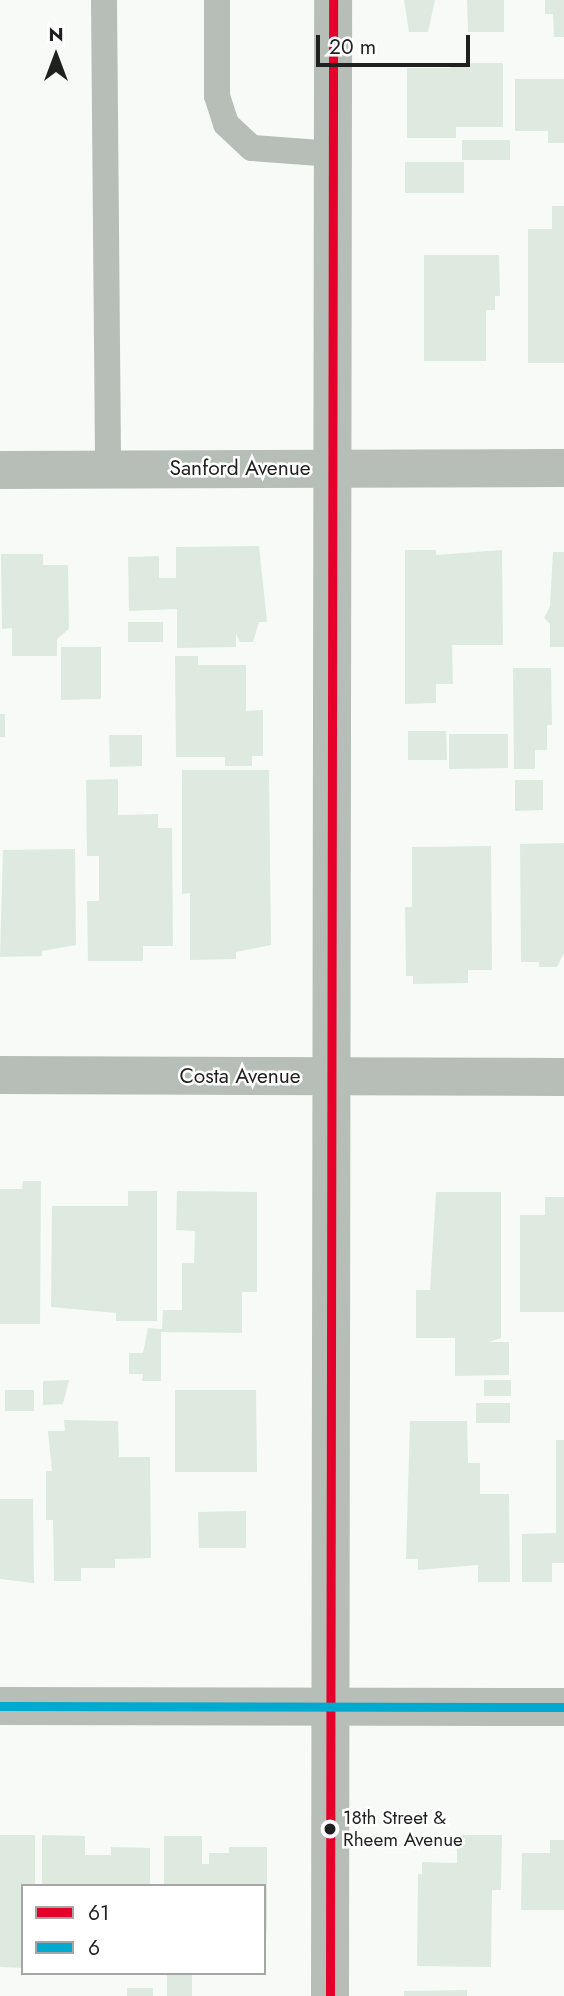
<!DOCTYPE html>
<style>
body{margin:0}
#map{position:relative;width:564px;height:1996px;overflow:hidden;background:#f7faf7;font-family:Jost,sans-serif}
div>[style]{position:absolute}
.building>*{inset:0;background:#deeadf}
.service>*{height:26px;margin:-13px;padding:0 13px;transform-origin:13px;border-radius:13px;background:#b6beb7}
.minor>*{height:38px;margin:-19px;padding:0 19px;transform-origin:19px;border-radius:19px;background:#b6beb7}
.tertiary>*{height:38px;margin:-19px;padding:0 19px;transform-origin:19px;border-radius:19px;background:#b6beb7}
.bus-1>*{height:9px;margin:-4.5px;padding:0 4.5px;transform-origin:4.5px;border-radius:4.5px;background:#e4002b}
.bus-2>*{height:9px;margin:-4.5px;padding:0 4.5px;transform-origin:4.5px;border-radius:4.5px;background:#00a9ce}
.dots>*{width:19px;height:19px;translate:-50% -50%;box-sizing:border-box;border:4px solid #fff;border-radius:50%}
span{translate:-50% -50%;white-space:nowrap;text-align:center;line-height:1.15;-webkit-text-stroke:5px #fff;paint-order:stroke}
.bus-label{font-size:19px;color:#1f201f}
.left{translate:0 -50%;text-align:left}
.street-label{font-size:21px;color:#1f201f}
.legend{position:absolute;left:21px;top:1884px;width:245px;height:91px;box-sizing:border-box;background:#fff;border:2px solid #a5a6a5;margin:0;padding:9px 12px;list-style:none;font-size:21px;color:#1f201f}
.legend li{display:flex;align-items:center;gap:14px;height:35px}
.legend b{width:35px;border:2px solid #a5a6a5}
.north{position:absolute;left:21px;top:21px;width:70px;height:70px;-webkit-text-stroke:5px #fff;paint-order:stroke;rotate:0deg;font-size:19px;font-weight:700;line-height:28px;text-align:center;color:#1f201f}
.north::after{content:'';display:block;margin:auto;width:24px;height:32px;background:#1f201f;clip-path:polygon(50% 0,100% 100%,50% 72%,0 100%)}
.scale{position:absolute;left:316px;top:35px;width:154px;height:32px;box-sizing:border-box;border:4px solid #1f201f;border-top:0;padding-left:9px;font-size:21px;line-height:24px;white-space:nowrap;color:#1f201f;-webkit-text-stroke:5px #fff;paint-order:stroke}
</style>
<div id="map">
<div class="building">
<i style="clip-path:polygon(404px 0,435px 0,428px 32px,409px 32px)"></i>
<i style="clip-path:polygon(467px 0,504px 0,504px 32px,468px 32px)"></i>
<i style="clip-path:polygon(545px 0,564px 0,564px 37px,554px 37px,553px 14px,545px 14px)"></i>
<i style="clip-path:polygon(450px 63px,503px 63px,503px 127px,456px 127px,456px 138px,407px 138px,407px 68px,450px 68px)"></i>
<i style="clip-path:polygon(515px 79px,564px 79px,564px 143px,548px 143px,548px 131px,515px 131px)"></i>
<i style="clip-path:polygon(462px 140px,510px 140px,510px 160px,462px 160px)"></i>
<i style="clip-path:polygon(405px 162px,464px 162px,464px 193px,405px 193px)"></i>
<i style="clip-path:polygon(552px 206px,564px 206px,564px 363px,528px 363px,528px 229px,552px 229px)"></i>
<i style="clip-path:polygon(424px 255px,499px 255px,500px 296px,495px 296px,495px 310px,486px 310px,486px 361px,424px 361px)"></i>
<i style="clip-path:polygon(259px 546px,267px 622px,259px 622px,253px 642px,240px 642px,236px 634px,236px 647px,177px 648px,177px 609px,129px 611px,128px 557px,159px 556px,159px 578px,176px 578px,176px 547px)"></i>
<i style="clip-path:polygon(405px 550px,436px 550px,436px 555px,502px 550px,503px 645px,452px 645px,453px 684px,436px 684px,436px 703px,405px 704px)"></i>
<i style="clip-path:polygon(553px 552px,564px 552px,564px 647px,550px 647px,550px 624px,544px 618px,550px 606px)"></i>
<i style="clip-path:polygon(1px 554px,43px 554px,43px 565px,68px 565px,69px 629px,57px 639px,57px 656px,12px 656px,12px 628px,2px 629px)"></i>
<i style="clip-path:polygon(128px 622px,163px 622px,163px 642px,128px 642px)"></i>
<i style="clip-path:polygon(61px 647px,101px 647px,101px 699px,61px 700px)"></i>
<i style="clip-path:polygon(175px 656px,198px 656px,198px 665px,246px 665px,246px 711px,263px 710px,263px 756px,252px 756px,252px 766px,225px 766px,225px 757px,176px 757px)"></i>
<i style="clip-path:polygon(513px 668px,551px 668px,552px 725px,547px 725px,547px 750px,535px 750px,535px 769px,514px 769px)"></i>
<i style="clip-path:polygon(0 714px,5px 714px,5px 737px,0 737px)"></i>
<i style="clip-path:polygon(408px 731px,446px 731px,447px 760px,408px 760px)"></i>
<i style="clip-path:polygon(449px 734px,508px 734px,508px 768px,449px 769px)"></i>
<i style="clip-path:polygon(109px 735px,142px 735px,142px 766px,110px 767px)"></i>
<i style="clip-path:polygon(182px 770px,269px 770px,271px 945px,236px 952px,236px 959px,190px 960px,190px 893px,182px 894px)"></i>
<i style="clip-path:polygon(118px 779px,118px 815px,158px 814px,158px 828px,172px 828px,173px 946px,143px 946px,143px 961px,88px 961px,87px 901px,99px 901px,99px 856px,87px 856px,86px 780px)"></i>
<i style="clip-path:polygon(515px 780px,543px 780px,543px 810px,515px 811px)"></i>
<i style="clip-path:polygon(564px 843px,564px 953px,557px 967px,539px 967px,539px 962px,521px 962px,520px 844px)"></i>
<i style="clip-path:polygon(491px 846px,492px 970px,468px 970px,468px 983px,413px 984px,413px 976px,406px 976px,405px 907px,412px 907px,412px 847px)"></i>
<i style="clip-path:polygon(75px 849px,76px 945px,42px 951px,42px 956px,0 957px,3px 850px)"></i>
<i style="clip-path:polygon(23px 1181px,41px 1181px,40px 1324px,0 1324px,0 1189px,22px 1189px)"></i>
<i style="clip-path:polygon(128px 1191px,157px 1191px,157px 1321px,116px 1321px,116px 1313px,51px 1307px,52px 1206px,128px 1206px)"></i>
<i style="clip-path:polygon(177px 1191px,257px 1192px,257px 1292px,242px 1292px,242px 1333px,161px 1332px,161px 1381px,142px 1381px,143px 1374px,129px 1374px,129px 1353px,143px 1353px,148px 1328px,162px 1329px,163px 1310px,182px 1310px,182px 1263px,194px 1263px,195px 1231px,176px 1230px)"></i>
<i style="clip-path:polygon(436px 1192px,501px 1192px,501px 1338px,489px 1342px,509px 1342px,509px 1375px,455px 1376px,455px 1338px,416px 1338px,416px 1290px,430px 1290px)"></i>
<i style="clip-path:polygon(545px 1197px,564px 1197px,564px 1312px,520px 1312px,520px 1215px,545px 1215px)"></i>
<i style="clip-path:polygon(69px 1380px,63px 1404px,43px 1405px,43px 1381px)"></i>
<i style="clip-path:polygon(484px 1380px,511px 1380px,511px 1396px,484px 1396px)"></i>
<i style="clip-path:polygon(5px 1390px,34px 1390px,34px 1411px,5px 1411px)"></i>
<i style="clip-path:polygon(175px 1390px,256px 1390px,257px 1472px,175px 1472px)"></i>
<i style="clip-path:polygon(476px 1403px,510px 1403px,510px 1423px,476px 1423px)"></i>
<i style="clip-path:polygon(64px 1420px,118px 1421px,119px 1457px,150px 1457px,151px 1558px,115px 1559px,115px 1568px,81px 1568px,81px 1581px,54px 1581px,53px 1520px,46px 1520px,46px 1471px,52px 1471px,48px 1431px,65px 1431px)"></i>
<i style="clip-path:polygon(410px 1421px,467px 1421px,468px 1463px,480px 1463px,480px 1494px,509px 1494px,510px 1582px,478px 1582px,478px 1565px,418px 1570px,418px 1559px,406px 1559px)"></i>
<i style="clip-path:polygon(556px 1440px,564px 1440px,564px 1563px,552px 1563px,552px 1582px,522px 1582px,522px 1534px,556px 1533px)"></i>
<i style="clip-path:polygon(0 1499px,33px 1499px,34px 1583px,0 1579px)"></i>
<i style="clip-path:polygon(246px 1511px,246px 1548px,199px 1548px,198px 1512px)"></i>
<i style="clip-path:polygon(0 1835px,35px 1835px,35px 1886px,23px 1886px,23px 1968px,0 1967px)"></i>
<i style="clip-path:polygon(42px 1835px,85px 1836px,85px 1855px,111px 1855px,111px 1847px,150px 1848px,150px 1886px,42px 1886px)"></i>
<i style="clip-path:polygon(457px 1835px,502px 1835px,501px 1890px,492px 1890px,491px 1967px,417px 1966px,418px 1874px,422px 1874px,422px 1862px,457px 1863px)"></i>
<i style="clip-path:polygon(164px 1836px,202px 1836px,202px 1864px,209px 1864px,209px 1853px,229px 1853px,229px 1847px,267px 1847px,267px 1943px,264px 1886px,164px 1886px)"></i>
<i style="clip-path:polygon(550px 1840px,564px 1840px,564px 1910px,521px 1910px,522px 1853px,550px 1853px)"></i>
<i style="clip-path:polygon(167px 1973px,192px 1973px,192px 1996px,167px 1996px)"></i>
<i style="clip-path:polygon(127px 1988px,153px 1988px,153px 1996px,127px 1996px)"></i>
<i style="clip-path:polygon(467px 1990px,467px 1996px,404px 1996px,404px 1991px)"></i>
</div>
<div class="service">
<i style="left:104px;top:0;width:467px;rotate:89.5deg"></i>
<i style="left:217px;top:0;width:96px;rotate:90deg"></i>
<i style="left:217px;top:96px;width:29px;rotate:72deg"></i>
<i style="left:226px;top:124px;width:35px;rotate:43deg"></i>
<i style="left:252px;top:148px;width:81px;rotate:4.2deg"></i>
</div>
<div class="minor">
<i style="left:0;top:470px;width:564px;rotate:-0.2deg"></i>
<i style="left:0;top:1075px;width:564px;rotate:0.2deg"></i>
<i style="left:330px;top:1996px;width:1996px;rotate:-89.91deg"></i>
</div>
<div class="tertiary">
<i style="left:0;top:1706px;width:564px;rotate:0.1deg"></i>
</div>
<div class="bus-1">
<i style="left:330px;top:1996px;width:1996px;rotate:-89.91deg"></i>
</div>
<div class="bus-2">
<i style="left:0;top:1706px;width:564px;rotate:0.1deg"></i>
</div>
<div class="dots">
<i style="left:330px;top:1829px;background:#1f201f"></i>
</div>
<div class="bus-label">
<span class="left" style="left:343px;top:1829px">18th Street &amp;<br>Rheem Avenue</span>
</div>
<div class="street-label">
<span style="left:240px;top:468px">Sanford Avenue</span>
<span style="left:240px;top:1076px">Costa Avenue</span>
</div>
<ul class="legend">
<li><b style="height:9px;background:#e4002b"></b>61</li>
<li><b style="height:9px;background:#00a9ce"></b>6</li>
</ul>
<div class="north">N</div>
<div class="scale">20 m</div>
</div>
